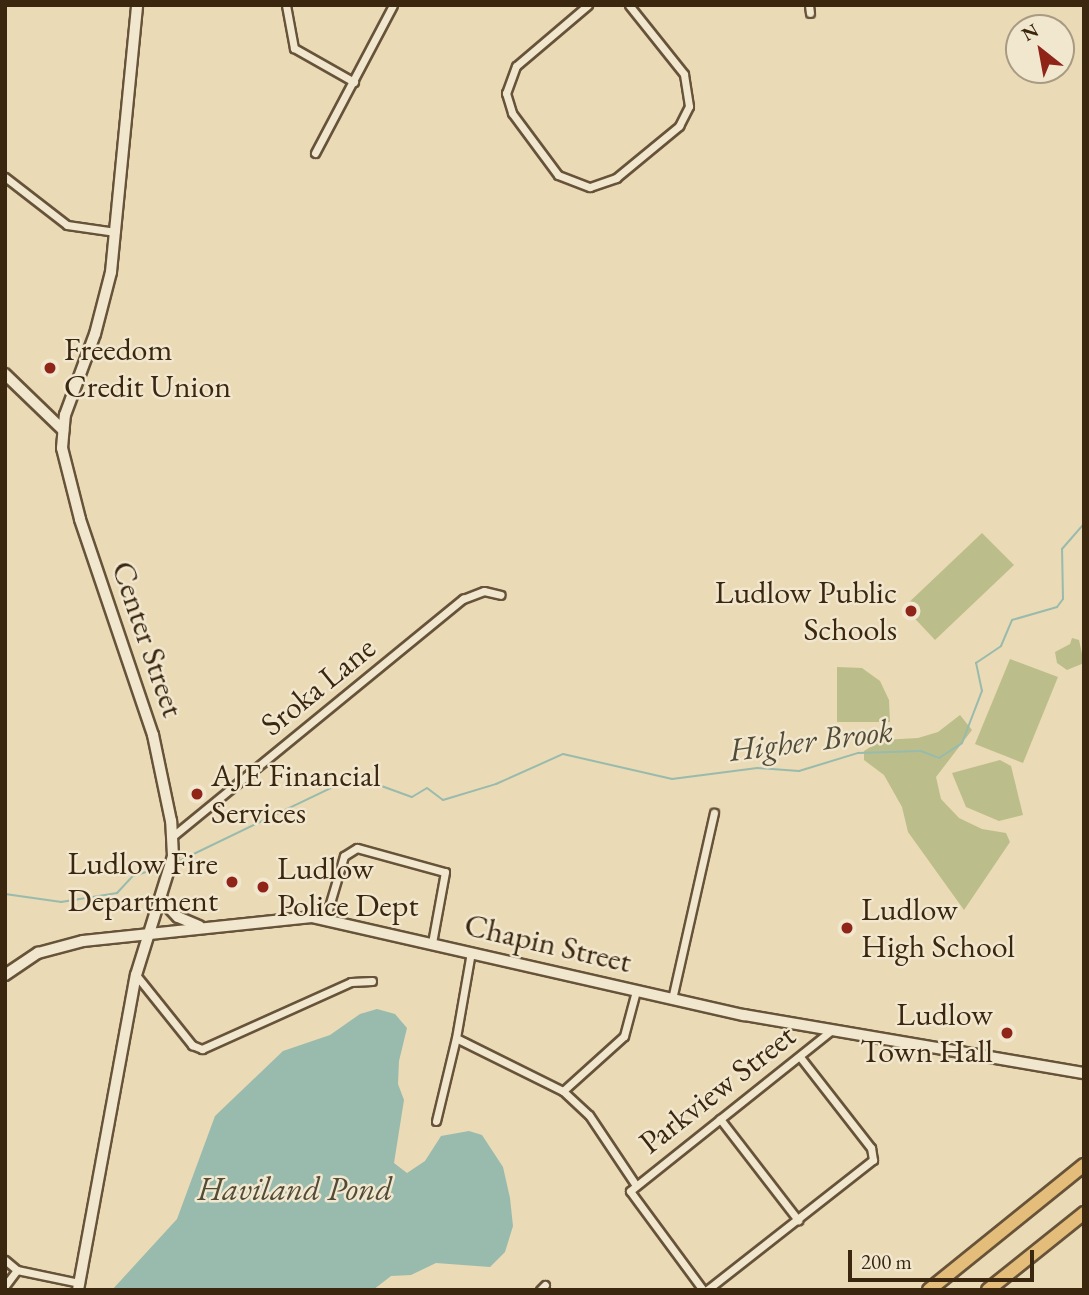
<!DOCTYPE html>
<style>
body{margin:0}
#map{position:relative;width:1089px;height:1295px;overflow:hidden;background:#eadab5;font-family:"EB Garamond",serif}
div>[style]{position:absolute}
.green>*{inset:0;background:#bbbe8b}
.water>*{inset:0;background:#98bbad}
.stream>*{height:2px;margin:-1px;padding:0 1px;transform-origin:1px;border-radius:1px;background:#98bbad}
.roads{filter:drop-shadow(2px 0 #675339) drop-shadow(-2px 0 #675339) drop-shadow(0 2px #675339) drop-shadow(0 -2px #675339)}
.street>*{height:7px;margin:-3.5px;padding:0 3.5px;transform-origin:3.5px;border-radius:3.5px;background:#f1e7cf}
.secondary>*{height:10px;margin:-5px;padding:0 5px;transform-origin:5px;border-radius:5px;background:#f1e7cf}
.highway>*{height:12px;margin:-6px;padding:0 6px;transform-origin:6px;border-radius:6px;background:#e5bd7a}
.dots>*{width:19px;height:19px;translate:-50% -50%;box-sizing:border-box;border:4px solid #f1e7cf;border-radius:50%}
span{translate:-50% -50%;white-space:nowrap;text-align:center;line-height:1.15;-webkit-text-stroke:5px #f1e7cf;paint-order:stroke}
.poi-label{font-size:32px;color:#3b2610}
.left{translate:0 -50%;text-align:left}
.right{translate:-100% -50%;text-align:right}
.street-label{font-size:32px;color:#3b2610}
.water-label{font-size:33px;color:#524b37;font-style:italic}
.frame{position:absolute;inset:0;border:7px solid #3b2610;pointer-events:none}
.north{position:absolute;left:1005px;top:14px;width:70px;height:70px;box-sizing:border-box;background:#f1e7cf;border:2px solid #a89a83;border-radius:50%;rotate:329deg;font-size:19px;font-weight:700;line-height:28px;text-align:center;color:#3b2610}
.north::after{content:'';display:block;margin:auto;width:24px;height:32px;background:#8f2418;clip-path:polygon(50% 0,100% 100%,50% 72%,0 100%)}
.scale{position:absolute;left:848px;top:1250px;width:186px;height:32px;box-sizing:border-box;border:4px solid #3b2610;border-top:0;padding-left:9px;font-size:21px;line-height:24px;white-space:nowrap;color:#3b2610;-webkit-text-stroke:5px #f1e7cf;paint-order:stroke}
</style>
<div id="map">
<div class="green">
<i style="clip-path:polygon(982px 533px,1014px 565px,935px 640px,904px 607px)"></i>
<i style="clip-path:polygon(1072px 638px,1079px 640px,1084px 663px,1067px 670px,1057px 663px,1055px 652px,1070px 644px)"></i>
<i style="clip-path:polygon(1010px 659px,1058px 677px,1023px 763px,975px 744px)"></i>
<i style="clip-path:polygon(837px 667px,862px 668px,880px 681px,889px 700px,890px 722px,837px 722px)"></i>
<i style="clip-path:polygon(960px 715px,972px 730px,936px 777px,941px 799px,959px 818px,982px 829px,1006px 833px,1010px 842px,964px 910px,908px 832px,902px 807px,884px 775px,864px 760px,864px 751px,882px 740px,918px 738px,938px 732px)"></i>
<i style="clip-path:polygon(1000px 760px,1011px 766px,1023px 815px,999px 821px,966px 807px,952px 773px)"></i>
</div>
<div class="water">
<i style="clip-path:polygon(377px 1009px,395px 1014px,407px 1028px,399px 1061px,398px 1084px,404px 1100px,394px 1163px,407px 1173px,425px 1161px,441px 1136px,469px 1131px,482px 1135px,503px 1167px,510px 1198px,513px 1226px,505px 1252px,490px 1267px,436px 1263px,411px 1275px,391px 1276px,373px 1290px,112px 1290px,177px 1219px,215px 1116px,283px 1051px,330px 1035px,360px 1014px)"></i>
</div>
<div class="stream">
<i style="left:177px;top:862px;width:178px;rotate:-25.7deg"></i>
<i style="left:337px;top:785px;width:39px;rotate:-1deg"></i>
<i style="left:376px;top:784px;width:38px;rotate:20deg"></i>
<i style="left:412px;top:797px;width:17px;rotate:-31deg"></i>
<i style="left:427px;top:788px;width:20px;rotate:37deg"></i>
<i style="left:443px;top:800px;width:55px;rotate:-16.8deg"></i>
<i style="left:496px;top:784px;width:73px;rotate:-24.1deg"></i>
<i style="left:563px;top:754px;width:112px;rotate:12.9deg"></i>
<i style="left:672px;top:779px;width:86px;rotate:-7.4deg"></i>
<i style="left:757px;top:768px;width:42px;rotate:4.1deg"></i>
<i style="left:799px;top:771px;width:62px;rotate:-17deg"></i>
<i style="left:858px;top:753px;width:63px;rotate:-1.8deg"></i>
<i style="left:921px;top:751px;width:19px;rotate:21deg"></i>
<i style="left:939px;top:758px;width:27px;rotate:-33deg"></i>
<i style="left:962px;top:743px;width:56px;rotate:-69deg"></i>
<i style="left:982px;top:691px;width:29px;rotate:-102deg"></i>
<i style="left:976px;top:663px;width:30px;rotate:-34deg"></i>
<i style="left:1001px;top:646px;width:28px;rotate:-67deg"></i>
<i style="left:1012px;top:620px;width:47px;rotate:-16.1deg"></i>
<i style="left:1057px;top:607px;width:10px;rotate:-53deg"></i>
<i style="left:1063px;top:599px;width:50px;rotate:-91.1deg"></i>
<i style="left:1062px;top:549px;width:33px;rotate:-49deg"></i>
<i style="left:5px;top:894px;width:57px;rotate:8.1deg"></i>
<i style="left:61px;top:902px;width:57px;rotate:-9.1deg"></i>
<i style="left:117px;top:893px;width:23px;rotate:-47deg"></i>
<i style="left:133px;top:876px;width:34px;rotate:-17deg"></i>
</div>
<div class="roads">
<div class="street">
<i style="left:286px;top:5px;width:44px;rotate:79.5deg"></i>
<i style="left:294px;top:48px;width:69px;rotate:29.5deg"></i>
<i style="left:588px;top:5px;width:94px;rotate:139.7deg"></i>
<i style="left:516px;top:66px;width:29px;rotate:110deg"></i>
<i style="left:506px;top:93px;width:21px;rotate:73deg"></i>
<i style="left:512px;top:113px;width:77px;rotate:53.4deg"></i>
<i style="left:558px;top:175px;width:34px;rotate:21deg"></i>
<i style="left:590px;top:187px;width:28px;rotate:-19deg"></i>
<i style="left:616px;top:178px;width:82px;rotate:-39.5deg"></i>
<i style="left:679px;top:126px;width:22px;rotate:-63deg"></i>
<i style="left:689px;top:106px;width:32px;rotate:-99deg"></i>
<i style="left:684px;top:74px;width:88px;rotate:-128.6deg"></i>
<i style="left:809px;top:5px;width:8px;rotate:83deg"></i>
<i style="left:315px;top:153px;width:167px;rotate:-62.2deg"></i>
<i style="left:5px;top:177px;width:78px;rotate:37.7deg"></i>
<i style="left:67px;top:225px;width:49px;rotate:8.3deg"></i>
<i style="left:173px;top:836px;width:375px;rotate:-39.3deg"></i>
<i style="left:463px;top:599px;width:22px;rotate:-21deg"></i>
<i style="left:484px;top:591px;width:17px;rotate:13deg"></i>
<i style="left:325px;top:920px;width:67px;rotate:-73.5deg"></i>
<i style="left:344px;top:856px;width:15px;rotate:-32deg"></i>
<i style="left:357px;top:848px;width:91px;rotate:15.3deg"></i>
<i style="left:445px;top:872px;width:72px;rotate:100.4deg"></i>
<i style="left:471px;top:952px;width:87px;rotate:99.9deg"></i>
<i style="left:456px;top:1038px;width:119px;rotate:26.4deg"></i>
<i style="left:563px;top:1091px;width:82px;rotate:-42deg"></i>
<i style="left:624px;top:1036px;width:47px;rotate:-75.1deg"></i>
<i style="left:136px;top:975px;width:90px;rotate:51.3deg"></i>
<i style="left:192px;top:1045px;width:11px;rotate:22deg"></i>
<i style="left:202px;top:1049px;width:163px;rotate:-24.2deg"></i>
<i style="left:351px;top:982px;width:21px;rotate:-3deg"></i>
<i style="left:672px;top:999px;width:191px;rotate:-77.3deg"></i>
<i style="left:563px;top:1091px;width:35px;rotate:43deg"></i>
<i style="left:589px;top:1115px;width:83px;rotate:56.3deg"></i>
<i style="left:720px;top:1119px;width:128px;rotate:52.3deg"></i>
<i style="left:436px;top:1121px;width:85px;rotate:-76.5deg"></i>
<i style="left:5px;top:1260px;width:16px;rotate:40deg"></i>
<i style="left:17px;top:1270px;width:20px;rotate:127deg"></i>
<i style="left:17px;top:1270px;width:63px;rotate:11.8deg"></i>
<i style="left:540px;top:1290px;width:7px;rotate:-45deg"></i>
<i style="left:703px;top:1290px;width:123px;rotate:-126.4deg"></i>
<i style="left:630px;top:1191px;width:255px;rotate:-38.6deg"></i>
<i style="left:707px;top:1290px;width:211px;rotate:-38.1deg"></i>
<i style="left:873px;top:1160px;width:12px;rotate:-99deg"></i>
<i style="left:871px;top:1148px;width:114px;rotate:-127.9deg"></i>
</div>
<div class="secondary">
<i style="left:5px;top:374px;width:81px;rotate:44deg"></i>
<i style="left:162px;top:900px;width:23px;rotate:47deg"></i>
<i style="left:178px;top:917px;width:23px;rotate:23deg"></i>
<i style="left:5px;top:975px;width:40px;rotate:-34deg"></i>
<i style="left:38px;top:953px;width:47px;rotate:-14.9deg"></i>
<i style="left:83px;top:941px;width:230px;rotate:-6deg"></i>
<i style="left:312px;top:917px;width:443px;rotate:12.8deg"></i>
<i style="left:744px;top:1015px;width:345px;rotate:9.7deg"></i>
<i style="left:78px;top:1290px;width:320px;rotate:-79.6deg"></i>
<i style="left:136px;top:975px;width:125px;rotate:-72.7deg"></i>
<i style="left:173px;top:856px;width:35px;rotate:-93deg"></i>
<i style="left:171px;top:821px;width:88px;rotate:-101.8deg"></i>
<i style="left:153px;top:735px;width:228px;rotate:-108.7deg"></i>
<i style="left:80px;top:519px;width:73px;rotate:-104.2deg"></i>
<i style="left:62px;top:448px;width:33px;rotate:-85deg"></i>
<i style="left:65px;top:415px;width:86px;rotate:-69.7deg"></i>
<i style="left:95px;top:334px;width:64px;rotate:-75.5deg"></i>
<i style="left:111px;top:272px;width:268px;rotate:-84.4deg"></i>
</div>
<div class="highway">
<i style="left:929px;top:1290px;width:199px;rotate:-38.9deg"></i>
<i style="left:988px;top:1290px;width:123px;rotate:-38.7deg"></i>
</div>
</div>
<div class="dots">
<i style="left:50px;top:368px;background:#8f2418"></i>
<i style="left:911px;top:611px;background:#8f2418"></i>
<i style="left:197px;top:794px;background:#8f2418"></i>
<i style="left:232px;top:882px;background:#8f2418"></i>
<i style="left:263px;top:887px;background:#8f2418"></i>
<i style="left:847px;top:928px;background:#8f2418"></i>
<i style="left:1007px;top:1033px;background:#8f2418"></i>
</div>
<div class="poi-label">
<span class="left" style="left:64px;top:368px">Freedom<br>Credit Union</span>
<span class="right" style="left:897px;top:611px">Ludlow Public<br>Schools</span>
<span class="left" style="left:211px;top:794px">AJE Financial<br>Services</span>
<span class="right" style="left:218px;top:882px">Ludlow Fire<br>Department</span>
<span class="left" style="left:277px;top:887px">Ludlow<br>Police Dept</span>
<span class="left" style="left:861px;top:928px">Ludlow<br>High School</span>
<span class="right" style="left:993px;top:1033px">Ludlow<br>Town Hall</span>
</div>
<div class="street-label">
<span style="left:148px;top:639px;rotate:71deg">Center Street</span>
<span style="left:318px;top:686px;rotate:-39deg">Sroka Lane</span>
<span style="left:548px;top:943px;rotate:13deg">Chapin Street</span>
<span style="left:717px;top:1089px;rotate:-38deg">Parkview Street</span>
</div>
<div class="water-label">
<span style="left:811px;top:740px;rotate:-7deg">Higher Brook</span>
<span style="left:295px;top:1189px">Haviland Pond</span>
</div>
<div class="frame"></div>
<div class="north">N</div>
<div class="scale">200 m</div>
</div>
